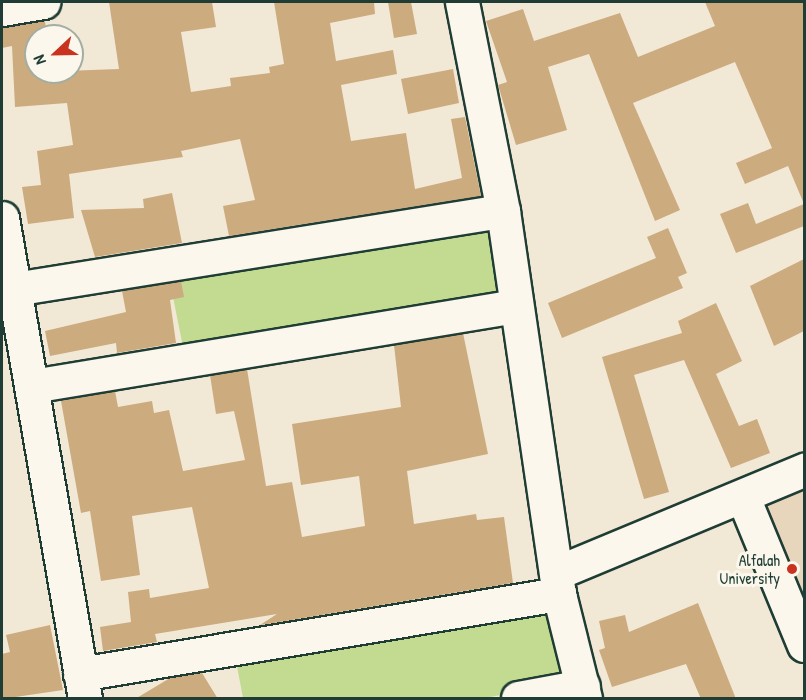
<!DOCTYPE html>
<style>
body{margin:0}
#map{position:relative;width:806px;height:700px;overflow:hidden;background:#f2e8d6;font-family:"Patrick Hand",sans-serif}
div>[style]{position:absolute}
.built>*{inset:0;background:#e7d6bc}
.green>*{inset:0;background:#c2db91}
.building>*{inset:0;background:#ccab7f}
.roads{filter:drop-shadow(2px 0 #1f3d34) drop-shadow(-2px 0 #1f3d34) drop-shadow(0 2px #1f3d34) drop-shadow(0 -2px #1f3d34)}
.minor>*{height:33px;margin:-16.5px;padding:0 16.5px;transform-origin:16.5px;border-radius:16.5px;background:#fbf7ec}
.dots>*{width:16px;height:16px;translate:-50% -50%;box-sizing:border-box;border:3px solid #fbf7ec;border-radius:50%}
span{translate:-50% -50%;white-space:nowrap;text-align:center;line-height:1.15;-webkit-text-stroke:6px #fbf7ec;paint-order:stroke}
.poi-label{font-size:16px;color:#1f3d34}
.right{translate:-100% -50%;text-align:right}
.frame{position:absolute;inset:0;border:3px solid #1f3d34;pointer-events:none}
.north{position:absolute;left:24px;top:24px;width:60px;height:60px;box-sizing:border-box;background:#fbf7ec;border:2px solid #a3ada2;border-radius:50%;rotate:248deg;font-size:16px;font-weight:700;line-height:24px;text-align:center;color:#1f3d34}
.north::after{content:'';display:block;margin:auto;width:21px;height:27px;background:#c8321e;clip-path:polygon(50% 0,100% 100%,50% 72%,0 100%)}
</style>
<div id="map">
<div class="built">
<i style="clip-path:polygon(804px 487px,804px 630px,754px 509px)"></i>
</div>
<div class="green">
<i style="clip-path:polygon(493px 227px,505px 302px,185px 357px,169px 277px)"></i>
<i style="clip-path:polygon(559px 605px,571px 683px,484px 698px,243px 698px,236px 661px)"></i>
</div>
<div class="building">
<i style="clip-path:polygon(109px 2px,212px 2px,216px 27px,181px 32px,191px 92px,231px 86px,230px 78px,270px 73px,269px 67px,284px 64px,274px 2px,374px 2px,375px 14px,330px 23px,336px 61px,393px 50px,397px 74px,341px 85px,351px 141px,406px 133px,415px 189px,462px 178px,451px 119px,465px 117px,481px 196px,229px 236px,223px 206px,255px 200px,240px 139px,181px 151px,183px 157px,69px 174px,74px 218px,28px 224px,22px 187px,41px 185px,37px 151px,73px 145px,67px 103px,15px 107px,12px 46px,2px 48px,2px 27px,45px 21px,47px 36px,36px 36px,36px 72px,119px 69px)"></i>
<i style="clip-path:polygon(388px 2px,411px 2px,417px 34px,394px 38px)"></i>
<i style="clip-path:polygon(705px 2px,804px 2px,804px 226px,736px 253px,720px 214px,748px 203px,756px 224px,804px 204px,788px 166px,745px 184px,736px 163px,772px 148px,735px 62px,633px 103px,680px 210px,655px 221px,589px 54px,548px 67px,567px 130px,516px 145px,498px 85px,507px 82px,486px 21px,523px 9px,534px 41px,620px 13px,638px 57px,715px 26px)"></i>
<i style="clip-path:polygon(453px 69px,459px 103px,408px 114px,401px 79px)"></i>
<i style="clip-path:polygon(172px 193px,182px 243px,95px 257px,81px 210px,144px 208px,143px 199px)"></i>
<i style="clip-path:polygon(668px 228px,687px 273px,678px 277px,683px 288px,562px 338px,548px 303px,656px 258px,647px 237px)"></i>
<i style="clip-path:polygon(804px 259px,804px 331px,774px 346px,750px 286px)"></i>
<i style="clip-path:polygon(181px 281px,184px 297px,170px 300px,176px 343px,117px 353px,116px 343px,50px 356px,45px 331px,126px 312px,122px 291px)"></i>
<i style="clip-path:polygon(716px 303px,742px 361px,716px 374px,739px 426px,757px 419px,770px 453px,731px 468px,684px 360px,634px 375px,669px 492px,644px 499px,602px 357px,682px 333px,678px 321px)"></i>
<i style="clip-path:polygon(463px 333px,488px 454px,407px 471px,414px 524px,476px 514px,477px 520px,504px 517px,513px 583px,268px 624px,260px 625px,277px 614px,155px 634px,157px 642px,103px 651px,100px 627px,131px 622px,128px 592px,149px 589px,150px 598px,209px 588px,192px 507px,132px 516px,140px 575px,101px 581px,90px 511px,81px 513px,61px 401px,115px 391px,118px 407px,152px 401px,154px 413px,169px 410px,183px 471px,245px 460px,234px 411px,216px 414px,210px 375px,247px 369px,266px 486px,292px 482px,302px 537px,365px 526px,359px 476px,301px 485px,292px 424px,401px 407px,394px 345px)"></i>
<i style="clip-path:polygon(698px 603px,736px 699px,701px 699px,686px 664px,612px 687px,599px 650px,605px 648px,599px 621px,625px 615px,629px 632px)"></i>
<i style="clip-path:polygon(50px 625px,63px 690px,2px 699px,2px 654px,10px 652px,6px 635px)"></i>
<i style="clip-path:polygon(202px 673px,218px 699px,135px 699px,170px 678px)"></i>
</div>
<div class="roads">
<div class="minor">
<i style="left:462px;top:2px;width:213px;rotate:78.9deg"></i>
<i style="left:503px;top:211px;width:387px;rotate:81.7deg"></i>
<i style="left:559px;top:594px;width:107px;rotate:76deg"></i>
<i style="left:2px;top:9px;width:42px;rotate:-9.7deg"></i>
<i style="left:2px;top:218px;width:487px;rotate:80.2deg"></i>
<i style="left:14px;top:289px;width:495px;rotate:-9.1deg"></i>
<i style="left:32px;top:386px;width:488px;rotate:-9.4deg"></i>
<i style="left:743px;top:497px;width:160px;rotate:67.6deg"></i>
<i style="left:556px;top:573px;width:269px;rotate:-22.6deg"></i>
<i style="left:80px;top:674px;width:486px;rotate:-9.5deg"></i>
<i style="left:518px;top:698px;width:66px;rotate:-10.5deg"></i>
</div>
</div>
<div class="dots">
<i style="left:792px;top:569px;background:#c8321e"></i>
</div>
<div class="poi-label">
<span class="right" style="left:780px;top:569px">Alfalah<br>University</span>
</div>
<div class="frame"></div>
<div class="north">N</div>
</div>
